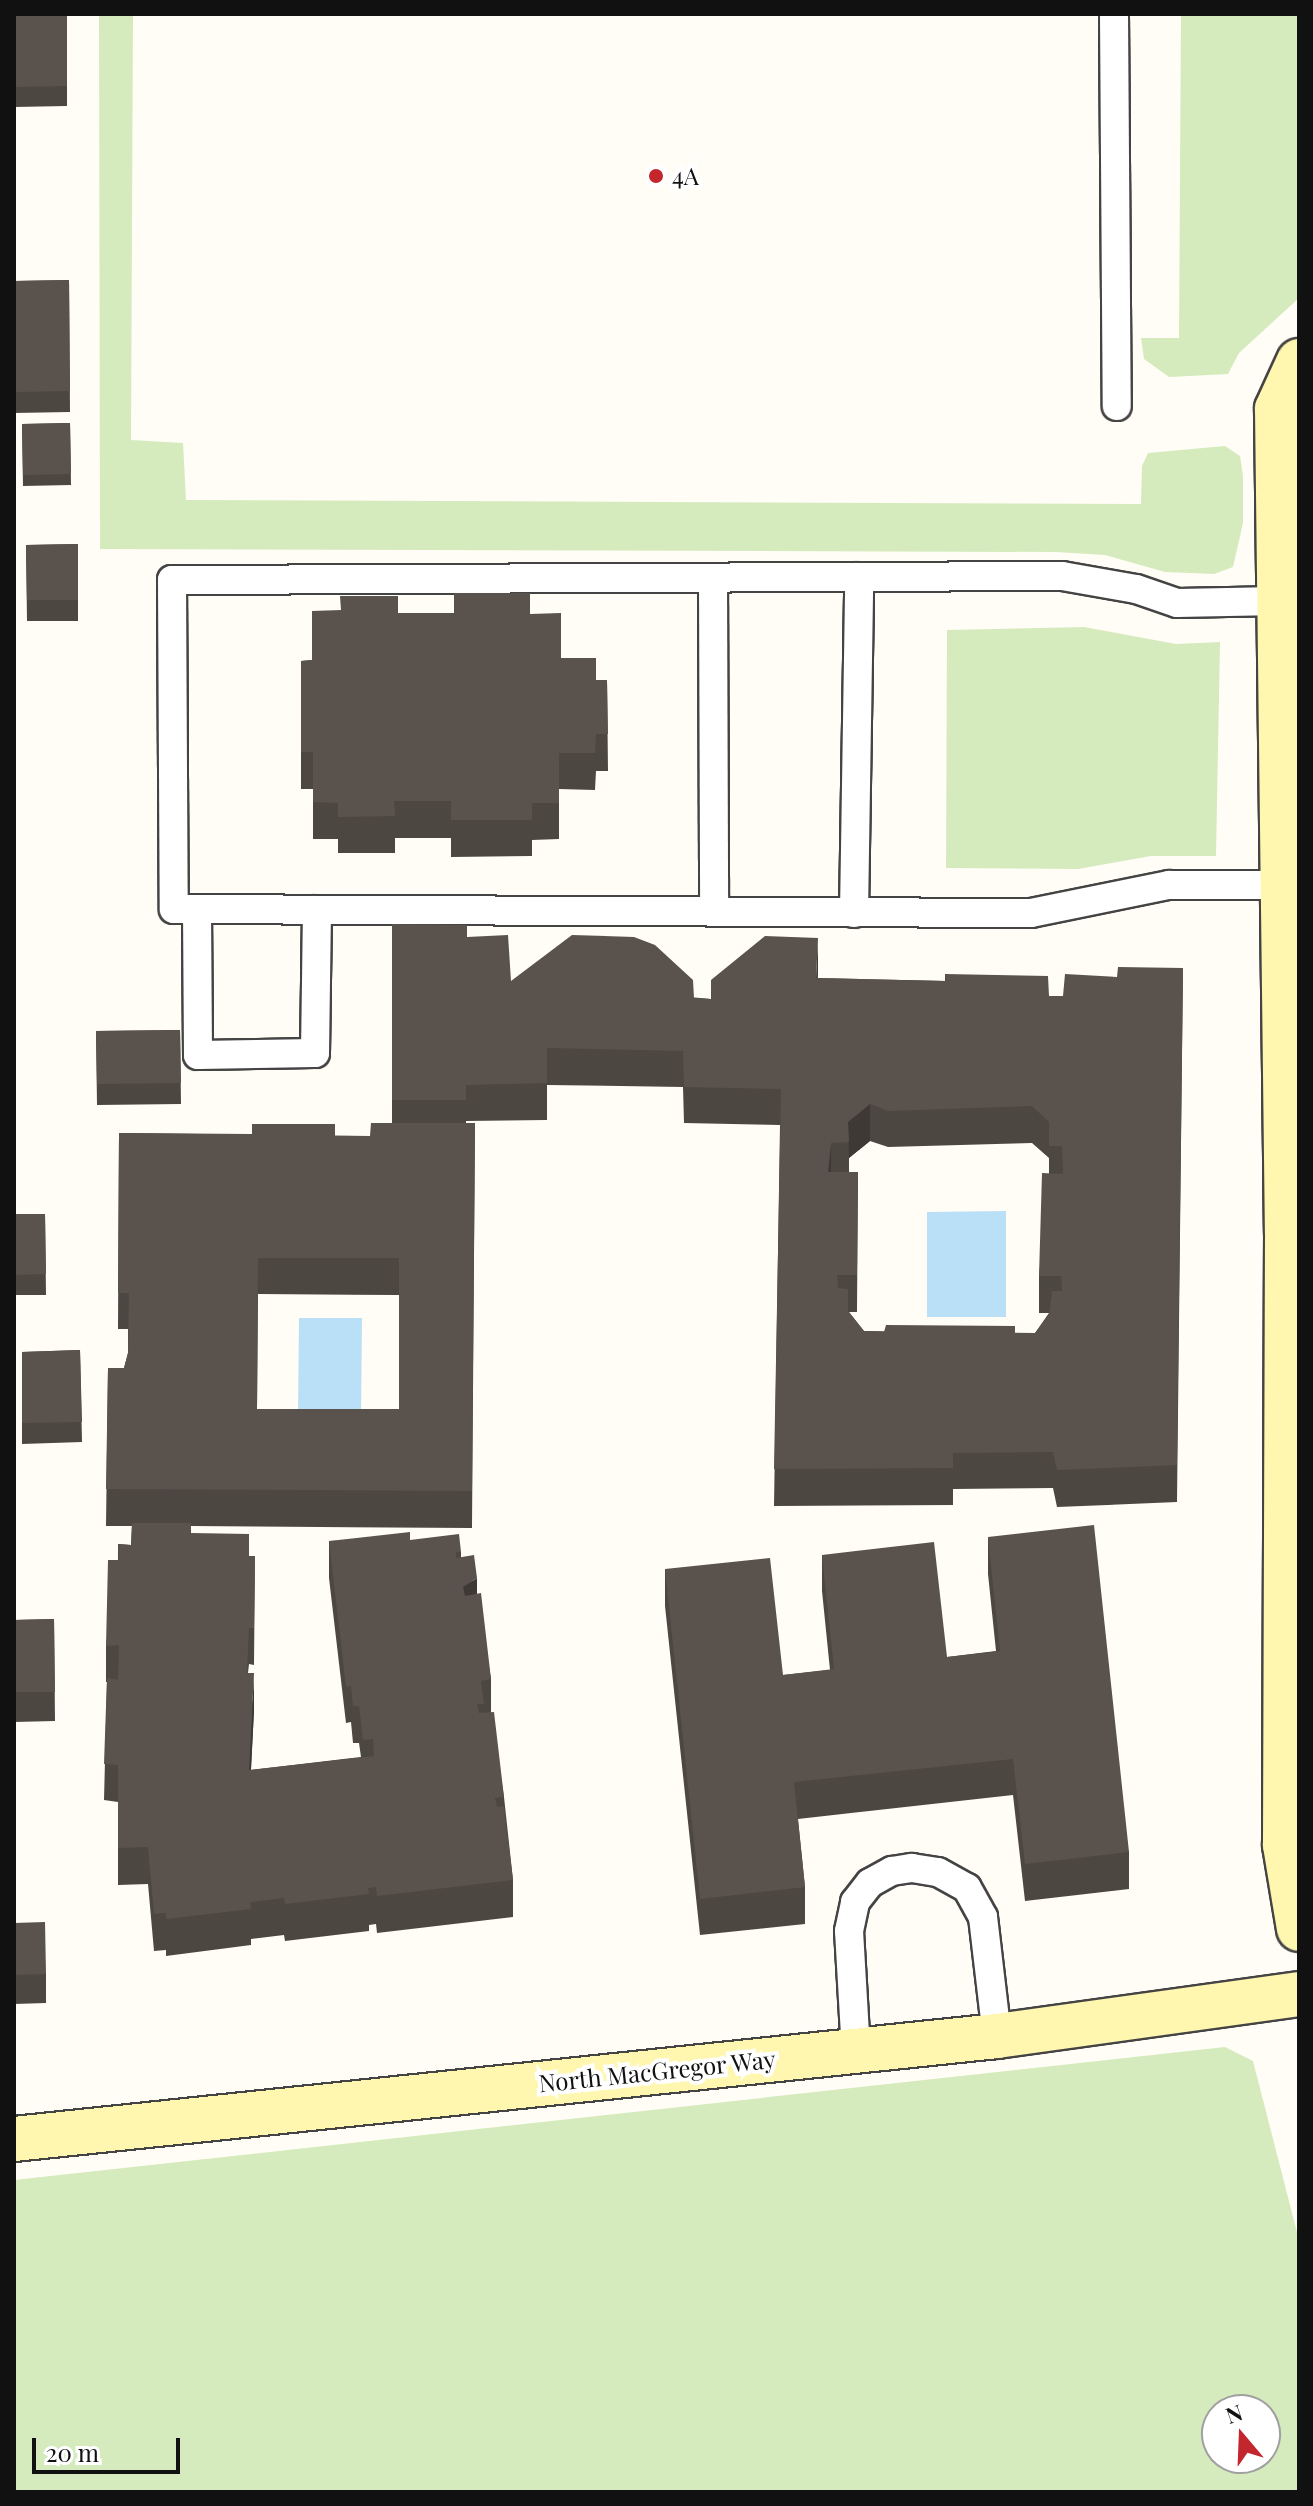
<!DOCTYPE html>
<style>
body{margin:0}
#map{position:relative;width:1313px;height:2506px;overflow:hidden;background:#fffdf5;font-family:"Playfair Display",serif}
div>[style]{position:absolute}
.green>*{inset:0;background:#d5ebbd}
.water>*{inset:0;background:#b9e0f7}
.roads{filter:drop-shadow(2px 0 #444) drop-shadow(-2px 0 #444) drop-shadow(0 2px #444) drop-shadow(0 -2px #444)}
.lane>*{height:28px;margin:-14px;padding:0 14px;transform-origin:14px;border-radius:14px;background:#fff}
.secondary>*{height:44px;margin:-22px;padding:0 22px;transform-origin:22px;border-radius:22px;background:#fff6b0}
.wall>*{inset:0;background:#4d4742}
.shaded-wall>*{inset:0;background:#3f3936}
.building>*{inset:0;background:#5a524d}
.dots>*{width:22px;height:22px;translate:-50% -50%;box-sizing:border-box;border:4px solid #fff;border-radius:50%}
span{translate:-50% -50%;white-space:nowrap;text-align:center;line-height:1.15;-webkit-text-stroke:8px #fff;paint-order:stroke}
.poi-label{font-size:24px;color:#111}
.left{translate:0 -50%;text-align:left}
.street-label{font-size:24px;color:#111}
.frame{position:absolute;inset:0;border:16px solid #111;pointer-events:none}
.north{position:absolute;left:1201px;top:2394px;width:80px;height:80px;box-sizing:border-box;background:#fff;border:2px solid #a0a0a0;border-radius:50%;rotate:341deg;font-size:22px;font-weight:700;line-height:32px;text-align:center;color:#111}
.north::after{content:'';display:block;margin:auto;width:28px;height:36px;background:#c4262e;clip-path:polygon(50% 0,100% 100%,50% 72%,0 100%)}
.scale{position:absolute;left:32px;top:2438px;width:148px;height:36px;box-sizing:border-box;border:4px solid #111;border-top:0;padding-left:10px;font-size:24px;line-height:28px;white-space:nowrap;color:#111;-webkit-text-stroke:6px #fff;paint-order:stroke}
</style>
<div id="map">
<div class="green">
<i style="clip-path:polygon(99px 14px,133px 14px,131px 440px,183px 443px,186px 500px,1141px 504px,1142px 466px,1148px 453px,1225px 446px,1240px 456px,1243px 476px,1243px 523px,1233px 567px,1214px 574px,1165px 572px,1105px 555px,1056px 552px,100px 549px)"></i>
<i style="clip-path:polygon(1181px 14px,1299px 14px,1299px 298px,1239px 353px,1228px 374px,1169px 377px,1144px 359px,1141px 338px,1179px 338px)"></i>
<i style="clip-path:polygon(1084px 627px,1176px 644px,1220px 642px,1216px 856px,1151px 856px,1078px 869px,946px 868px,947px 630px)"></i>
<i style="clip-path:polygon(evenodd,1225px 2047px,1253px 2061px,1299px 2240px,1299px 2492px,14px 2492px,14px 2180px,1225px 2047px,1217px 2410px,1265px 2410px,1265px 2458px,1217px 2458px,1217px 2410px)"></i>
</div>
<div class="water">
<i style="clip-path:polygon(1006px 1211px,1006px 1317px,927px 1317px,927px 1212px)"></i>
<i style="clip-path:polygon(299px 1318px,362px 1318px,361px 1417px,298px 1416px)"></i>
</div>
<div class="roads">
<div class="lane">
<i style="left:1114px;top:14px;width:392px;rotate:89.6deg"></i>
<i style="left:713px;top:578px;width:334px;rotate:89.8deg"></i>
<i style="left:1279px;top:601px;width:102px;rotate:178.9deg"></i>
<i style="left:1177px;top:603px;width:43px;rotate:-161.1deg"></i>
<i style="left:1136px;top:589px;width:75px;rotate:-170deg"></i>
<i style="left:1062px;top:576px;width:890px;rotate:179.74deg"></i>
<i style="left:172px;top:580px;width:329px;rotate:89.7deg"></i>
<i style="left:174px;top:909px;width:857px;rotate:0.27deg"></i>
<i style="left:1031px;top:913px;width:141px;rotate:-11.5deg"></i>
<i style="left:1169px;top:885px;width:113px"></i>
<i style="left:197px;top:910px;width:145px;rotate:89.6deg"></i>
<i style="left:198px;top:1055px;width:117px;rotate:-1deg"></i>
<i style="left:315px;top:1053px;width:143px;rotate:-89.2deg"></i>
<i style="left:854px;top:913px;width:336px;rotate:-89.1deg"></i>
<i style="left:856px;top:2052px;width:121px;rotate:-93.3deg"></i>
<i style="left:849px;top:1931px;width:30px;rotate:-78deg"></i>
<i style="left:855px;top:1902px;width:24px;rotate:-52deg"></i>
<i style="left:870px;top:1883px;width:25px;rotate:-29deg"></i>
<i style="left:892px;top:1871px;width:20px;rotate:-9deg"></i>
<i style="left:912px;top:1868px;width:26px;rotate:9deg"></i>
<i style="left:938px;top:1872px;width:33px;rotate:29deg"></i>
<i style="left:967px;top:1888px;width:33px;rotate:61deg"></i>
<i style="left:983px;top:1917px;width:120px;rotate:83.3deg"></i>
</div>
<div class="secondary">
<i style="left:1299px;top:361px;width:53px;rotate:114.6deg"></i>
<i style="left:1277px;top:409px;width:825px;rotate:89.31deg"></i>
<i style="left:1287px;top:1234px;width:611px;rotate:90.19deg"></i>
<i style="left:1285px;top:1845px;width:85px;rotate:80.5deg"></i>
<i style="left:14px;top:2139px;width:988px;rotate:-5.98deg"></i>
<i style="left:997px;top:2036px;width:305px;rotate:-7.9deg"></i>
</div>
</div>
<div class="wall">
<i style="clip-path:polygon(67px 14px,67px 106px,14px 107px,14px 15px)"></i>
<i style="clip-path:polygon(69px 280px,70px 412px,14px 413px,14px 281px)"></i>
<i style="clip-path:polygon(70px 423px,71px 485px,23px 486px,22px 424px)"></i>
<i style="clip-path:polygon(78px 544px,78px 621px,27px 621px,26px 545px)"></i>
<i style="clip-path:polygon(398px 613px,530px 614px,561px 658px,596px 680px,607px 680px,608px 771px,596px 771px,595px 790px,559px 789px,559px 839px,532px 840px,532px 856px,451px 857px,451px 838px,395px 838px,395px 853px,338px 853px,338px 839px,313px 839px,313px 789px,301px 789px,301px 661px,312px 660px)"></i>
<i style="clip-path:polygon(evenodd,392px 924px,467px 937px,511px 981px,711px 999px,818px 978px,945px 981px,945px 974px,1049px 996px,1063px 996px,1117px 977px,1183px 968px,1177px 1502px,1057px 1507px,1053px 1488px,953px 1489px,953px 1505px,774px 1506px,780px 1125px,684px 1123px,683px 1087px,547px 1085px,547px 1120px,466px 1121px,466px 1123px,475px 1123px,472px 1528px,191px 1526px,191px 1533px,249px 1556px,255px 1556px,254px 1665px,249px 1664px,248px 1673px,254px 1710px,251px 1770px,361px 1757px,359px 1743px,353px 1743px,351px 1722px,346px 1723px,329px 1578px,329px 1541px,410px 1540px,461px 1552px,461px 1557px,477px 1594px,491px 1679px,491px 1712px,504px 1797px,513px 1880px,513px 1917px,377px 1933px,376px 1924px,369px 1925px,369px 1931px,285px 1941px,284px 1935px,251px 1939px,251px 1945px,166px 1956px,166px 1950px,154px 1951px,148px 1884px,118px 1885px,118px 1802px,104px 1800px,107px 1682px,106px 1682px,106px 1646px,118px 1560px,118px 1544px,131px 1545px,132px 1526px,106px 1526px,108px 1368px,124px 1368px,128px 1353px,128px 1329px,118px 1329px,119px 1133px,370px 1136px,392px 1123px,392px 924px,870px 1141px,888px 1147px,1032px 1143px,1049px 1158px,1049px 1173px,1039px 1276px,1039px 1313px,1049px 1313px,1035px 1333px,864px 1331px,849px 1312px,857px 1312px,858px 1172px,849px 1172px,849px 1158px,870px 1141px,392px 924px,258px 1294px,399px 1295px,399px 1409px,257px 1409px,258px 1294px)"></i>
<i style="clip-path:polygon(180px 1030px,181px 1104px,97px 1105px,96px 1031px)"></i>
<i style="clip-path:polygon(14px 1214px,45px 1214px,46px 1295px,14px 1295px)"></i>
<i style="clip-path:polygon(80px 1350px,82px 1442px,22px 1444px,22px 1352px)"></i>
<i style="clip-path:polygon(988px 1537px,1129px 1852px,1129px 1889px,1025px 1901px,1013px 1795px,798px 1819px,805px 1887px,805px 1924px,700px 1935px,665px 1606px,665px 1569px,783px 1675px,830px 1670px,822px 1591px,822px 1555px,947px 1657px,996px 1651px,988px 1574px)"></i>
<i style="clip-path:polygon(54px 1619px,55px 1721px,14px 1722px,14px 1620px)"></i>
<i style="clip-path:polygon(14px 1923px,46px 1974px,46px 2003px,14px 2004px)"></i>
</div>
<div class="shaded-wall">
<i style="clip-path:polygon(818px 938px,818px 974px,816px 1015px,816px 978px)"></i>
<i style="clip-path:polygon(870px 1104px,870px 1141px,849px 1158px,848px 1122px)"></i>
<i style="clip-path:polygon(831px 1143px,831px 1180px,828px 1172px)"></i>
<i style="clip-path:polygon(477px 1578px,477px 1615px,463px 1624px,463px 1587px)"></i>
<i style="clip-path:polygon(254px 1673px,254px 1710px,249px 1807px,249px 1770px)"></i>
</div>
<div class="building">
<i style="clip-path:polygon(67px 14px,67px 86px,14px 87px,14px 15px)"></i>
<i style="clip-path:polygon(69px 280px,70px 391px,14px 392px,14px 281px)"></i>
<i style="clip-path:polygon(70px 423px,71px 474px,23px 475px,22px 424px)"></i>
<i style="clip-path:polygon(78px 544px,78px 600px,27px 600px,26px 545px)"></i>
<i style="clip-path:polygon(454px 593px,530px 593px,530px 614px,561px 613px,561px 658px,596px 658px,596px 680px,607px 680px,608px 734px,596px 734px,595px 753px,559px 753px,559px 803px,532px 803px,532px 820px,451px 820px,451px 801px,394px 801px,395px 816px,338px 817px,338px 803px,313px 802px,313px 752px,301px 752px,301px 661px,312px 660px,312px 611px,341px 610px,340px 596px,398px 596px,398px 613px,454px 613px)"></i>
<i style="clip-path:polygon(evenodd,392px 924px,467px 925px,467px 937px,508px 935px,511px 981px,572px 935px,634px 937px,655px 945px,693px 980px,694px 998px,711px 999px,711px 980px,765px 936px,818px 938px,816px 978px,946px 981px,945px 974px,1048px 976px,1049px 996px,1063px 996px,1065px 974px,1117px 977px,1118px 967px,1183px 968px,1177px 1465px,1057px 1470px,1053px 1452px,953px 1453px,953px 1468px,774px 1469px,781px 1089px,684px 1087px,683px 1051px,547px 1048px,547px 1083px,466px 1085px,466px 1100px,392px 1100px,392px 924px,870px 1104px,888px 1111px,1032px 1106px,1049px 1122px,1049px 1146px,1062px 1146px,1063px 1174px,1042px 1173px,1039px 1276px,1061px 1276px,1062px 1291px,1052px 1291px,1049px 1315px,1035px 1333px,1015px 1333px,1015px 1326px,886px 1325px,884px 1332px,864px 1331px,848px 1311px,848px 1289px,838px 1288px,837px 1275px,857px 1275px,858px 1172px,828px 1172px,831px 1143px,849px 1142px,848px 1122px,870px 1104px)"></i>
<i style="clip-path:polygon(180px 1030px,181px 1083px,97px 1084px,96px 1031px)"></i>
<i style="clip-path:polygon(evenodd,371px 1123px,475px 1123px,472px 1491px,106px 1489px,108px 1368px,124px 1368px,128px 1353px,129px 1293px,118px 1293px,119px 1133px,252px 1134px,252px 1124px,335px 1124px,335px 1136px,370px 1136px,371px 1123px,258px 1258px,399px 1258px,399px 1409px,257px 1409px,258px 1258px)"></i>
<i style="clip-path:polygon(14px 1214px,45px 1214px,46px 1274px,14px 1275px)"></i>
<i style="clip-path:polygon(80px 1350px,82px 1422px,22px 1423px,22px 1352px)"></i>
<i style="clip-path:polygon(132px 1523px,191px 1523px,191px 1533px,249px 1534px,249px 1556px,255px 1556px,254px 1628px,249px 1628px,247px 1673px,254px 1673px,249px 1770px,374px 1756px,373px 1739px,363px 1740px,359px 1706px,353px 1706px,351px 1686px,346px 1687px,329px 1541px,410px 1532px,410px 1540px,459px 1534px,461px 1552px,456px 1552px,456px 1558px,474px 1555px,477px 1578px,463px 1587px,465px 1596px,481px 1593px,491px 1679px,481px 1681px,484px 1704px,477px 1704px,479px 1713px,494px 1712px,504px 1797px,495px 1798px,497px 1807px,504px 1806px,513px 1880px,377px 1896px,376px 1887px,368px 1888px,369px 1894px,285px 1904px,284px 1898px,250px 1902px,251px 1909px,166px 1919px,166px 1913px,154px 1914px,148px 1847px,118px 1848px,118px 1765px,104px 1764px,107px 1678px,118px 1680px,119px 1645px,106px 1646px,108px 1560px,119px 1560px,118px 1544px,131px 1545px)"></i>
<i style="clip-path:polygon(1094px 1525px,1129px 1852px,1025px 1864px,1013px 1759px,794px 1782px,805px 1887px,700px 1899px,665px 1569px,770px 1558px,783px 1675px,834px 1669px,822px 1555px,934px 1542px,947px 1657px,1000px 1651px,988px 1537px)"></i>
<i style="clip-path:polygon(54px 1619px,55px 1692px,14px 1692px,14px 1620px)"></i>
<i style="clip-path:polygon(45px 1922px,46px 1974px,14px 1975px,14px 1923px)"></i>
</div>
<div class="dots">
<i style="left:656px;top:176px;background:#c4262e"></i>
</div>
<div class="poi-label">
<span class="left" style="left:672px;top:176px">4A</span>
</div>
<div class="street-label">
<span style="left:657px;top:2071px;rotate:-6deg">North MacGregor Way</span>
</div>
<div class="frame"></div>
<div class="north">N</div>
<div class="scale">20 m</div>
</div>
